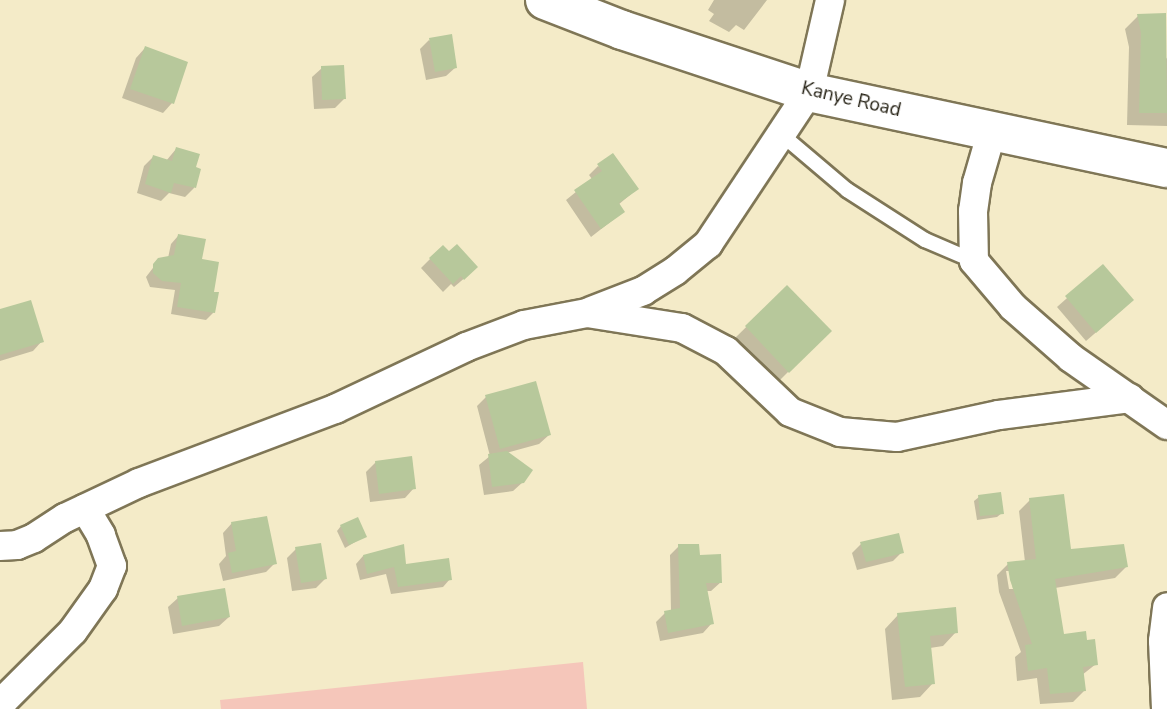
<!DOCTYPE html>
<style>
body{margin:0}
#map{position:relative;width:1167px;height:709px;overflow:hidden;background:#f4ebc8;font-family:"Nunito Sans",sans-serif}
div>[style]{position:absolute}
.green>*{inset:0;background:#f5c6ba}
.shadow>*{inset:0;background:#0003}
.building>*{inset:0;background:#b7c89b}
.roads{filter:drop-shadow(2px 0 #7f7656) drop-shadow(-2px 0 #7f7656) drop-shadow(0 2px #7f7656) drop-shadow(0 -2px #7f7656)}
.service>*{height:14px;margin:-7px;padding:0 7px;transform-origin:7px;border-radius:7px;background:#fff}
.minor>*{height:28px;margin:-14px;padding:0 14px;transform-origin:14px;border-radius:14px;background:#fff}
.secondary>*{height:38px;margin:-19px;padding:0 19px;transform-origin:19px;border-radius:19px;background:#fff}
span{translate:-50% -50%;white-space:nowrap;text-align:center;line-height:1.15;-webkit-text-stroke:5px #fff;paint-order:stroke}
.street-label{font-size:19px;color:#231f12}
</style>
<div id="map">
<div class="green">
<i style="clip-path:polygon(583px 662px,587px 709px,221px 709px,220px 700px)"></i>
</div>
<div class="shadow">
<i style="clip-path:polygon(714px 0,767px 0,744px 30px,736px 25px,729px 32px,709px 21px,714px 14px,708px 10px)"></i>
<i style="clip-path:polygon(1138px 16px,1167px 59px,1167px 126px,1127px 125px,1129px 47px,1125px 29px)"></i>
<i style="clip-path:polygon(429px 40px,456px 67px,446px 76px,426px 80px,420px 49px)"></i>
<i style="clip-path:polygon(145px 48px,172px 103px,163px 113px,122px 98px,136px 58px)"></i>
<i style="clip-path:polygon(322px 68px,344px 99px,335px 108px,314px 109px,312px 77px)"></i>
<i style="clip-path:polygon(176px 149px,194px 168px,194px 188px,185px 197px,169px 193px,161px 201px,137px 193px,144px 166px,153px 157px,166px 161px)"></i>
<i style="clip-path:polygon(598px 166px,637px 189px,618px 205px,623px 212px,591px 237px,566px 200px,592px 179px,589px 175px)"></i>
<i style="clip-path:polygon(178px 236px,200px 261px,212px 293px,214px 312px,206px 320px,171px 314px,175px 290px,150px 287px,146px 277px,159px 260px,168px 258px,171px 244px)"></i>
<i style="clip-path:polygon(442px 247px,467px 276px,454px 287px,451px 284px,443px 292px,421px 268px)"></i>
<i style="clip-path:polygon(1103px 266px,1123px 309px,1086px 341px,1057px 307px)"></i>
<i style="clip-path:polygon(787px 287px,829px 331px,775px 385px,732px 341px)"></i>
<i style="clip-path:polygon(0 310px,42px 341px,33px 351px,0 361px)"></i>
<i style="clip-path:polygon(486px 397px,549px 435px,539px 444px,506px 453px,523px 482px,513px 491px,484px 495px,479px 465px,490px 456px,477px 406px)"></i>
<i style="clip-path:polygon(376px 462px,414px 488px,405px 498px,370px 502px,366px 472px)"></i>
<i style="clip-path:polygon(979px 497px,1002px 513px,997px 517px,977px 520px,974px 501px)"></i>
<i style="clip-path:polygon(evenodd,1030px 500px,1069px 551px,1126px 567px,1115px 578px,1055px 588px,1063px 635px,1096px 664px,1082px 675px,1084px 691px,1073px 702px,1040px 704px,1037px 678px,1017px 681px,1015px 657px,1021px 652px,999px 592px,997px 575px,1008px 564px,1025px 562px,1019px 511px,1030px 500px,1006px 571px,1010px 571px,1013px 589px,1009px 589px,1006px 571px)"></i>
<i style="clip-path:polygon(232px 523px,275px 563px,266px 572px,223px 581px,219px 564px,226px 556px,223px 533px)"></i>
<i style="clip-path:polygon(341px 526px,365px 536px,345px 548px,337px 531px)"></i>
<i style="clip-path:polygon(861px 544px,902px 552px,893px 561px,857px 570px,852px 553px)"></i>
<i style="clip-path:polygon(679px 546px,698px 556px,721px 582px,711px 591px,706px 591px,712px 623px,703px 633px,660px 641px,656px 622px,665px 613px,671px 612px,670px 555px)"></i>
<i style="clip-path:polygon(296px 549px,326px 578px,316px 588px,292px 591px,287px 558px)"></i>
<i style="clip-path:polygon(363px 556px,405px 566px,450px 579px,443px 587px,391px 594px,386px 574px,360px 580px,356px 564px)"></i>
<i style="clip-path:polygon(178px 598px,229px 617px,219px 626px,173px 634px,168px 607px)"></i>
<i style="clip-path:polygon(898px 615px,956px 632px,943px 646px,930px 648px,933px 683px,920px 697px,892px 700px,885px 629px)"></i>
</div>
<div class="building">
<i style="clip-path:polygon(1166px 13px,1167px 113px,1139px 113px,1141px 33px,1137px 14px)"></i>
<i style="clip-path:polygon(452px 34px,457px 68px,435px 72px,429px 38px)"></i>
<i style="clip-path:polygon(145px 46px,188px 62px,174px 104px,130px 89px)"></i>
<i style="clip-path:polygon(344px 65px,346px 99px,322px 100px,321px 66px)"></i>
<i style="clip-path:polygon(176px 147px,200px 154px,196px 167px,201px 169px,196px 188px,174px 183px,171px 193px,145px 184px,153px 155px,172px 161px)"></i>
<i style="clip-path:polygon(613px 153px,639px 189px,619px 203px,625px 212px,601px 229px,574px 190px,602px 171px,597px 164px)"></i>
<i style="clip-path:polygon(178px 234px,206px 239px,202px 259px,219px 262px,214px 292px,219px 292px,215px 313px,177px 307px,181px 283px,162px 281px,153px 273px,153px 264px,158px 258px,174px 255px)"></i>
<i style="clip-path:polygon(457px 244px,478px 267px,464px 280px,461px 276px,453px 284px,429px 258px,443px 245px,449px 251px)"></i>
<i style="clip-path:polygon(1103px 264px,1134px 300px,1096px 333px,1065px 296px)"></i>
<i style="clip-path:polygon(787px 285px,832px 331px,789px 373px,745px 326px)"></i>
<i style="clip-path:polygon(31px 300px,44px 342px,0 355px,0 309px)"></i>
<i style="clip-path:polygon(536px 381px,551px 435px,500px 449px,485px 395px)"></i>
<i style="clip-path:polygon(507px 451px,533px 470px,524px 483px,492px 487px,488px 454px)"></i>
<i style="clip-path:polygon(412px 456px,416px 489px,379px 494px,375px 461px)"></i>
<i style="clip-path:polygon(1001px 492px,1004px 514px,980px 516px,978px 495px)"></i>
<i style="clip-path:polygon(1064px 494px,1071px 549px,1124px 544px,1128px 567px,1055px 579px,1064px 634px,1086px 631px,1087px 640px,1095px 639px,1098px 665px,1083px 667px,1086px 691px,1050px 694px,1047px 668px,1028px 671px,1025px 645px,1032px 644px,1010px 580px,1007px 562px,1036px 559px,1029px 498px)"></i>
<i style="clip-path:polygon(267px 516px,277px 564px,232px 573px,228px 553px,236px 551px,231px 522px)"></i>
<i style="clip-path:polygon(358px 517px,367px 537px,349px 545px,340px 525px)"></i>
<i style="clip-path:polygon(899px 533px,904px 553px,866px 562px,860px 542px)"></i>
<i style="clip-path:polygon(321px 543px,327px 579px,301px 583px,295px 547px)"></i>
<i style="clip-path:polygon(404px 544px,406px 564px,449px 558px,452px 580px,398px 587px,394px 567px,367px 574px,363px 555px)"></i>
<i style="clip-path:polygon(678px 544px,699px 544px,700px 555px,721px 554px,722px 583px,706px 583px,714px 624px,668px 633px,664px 611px,680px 608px)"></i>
<i style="clip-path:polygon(225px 588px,230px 617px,182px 626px,177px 596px)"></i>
<i style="clip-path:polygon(956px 607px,958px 633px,930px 636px,935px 684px,905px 687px,897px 613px)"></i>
</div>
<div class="roads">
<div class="service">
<i style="left:781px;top:134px;width:87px;rotate:40.3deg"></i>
<i style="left:847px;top:190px;width:93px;rotate:32.7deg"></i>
<i style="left:925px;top:240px;width:53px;rotate:23.2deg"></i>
</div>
<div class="minor">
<i style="left:992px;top:131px;width:54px;rotate:106.1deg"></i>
<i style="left:977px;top:183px;width:28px;rotate:98deg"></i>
<i style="left:973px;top:211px;width:50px;rotate:88.9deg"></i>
<i style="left:974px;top:261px;width:60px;rotate:49.7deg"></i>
<i style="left:1013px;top:307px;width:77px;rotate:41.3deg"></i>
<i style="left:1071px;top:358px;width:117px;rotate:34.9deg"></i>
<i style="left:591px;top:311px;width:56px;rotate:-21deg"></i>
<i style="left:643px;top:291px;width:38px;rotate:-32deg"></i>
<i style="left:675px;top:271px;width:43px;rotate:-39.3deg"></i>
<i style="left:708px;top:244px;width:182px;rotate:-56.4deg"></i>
<i style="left:809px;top:92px;width:94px;rotate:-77.1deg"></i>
<i style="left:0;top:546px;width:17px;rotate:-3deg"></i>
<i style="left:17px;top:545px;width:18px;rotate:-22deg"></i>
<i style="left:34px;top:538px;width:37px;rotate:-33deg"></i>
<i style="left:65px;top:518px;width:82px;rotate:-25.3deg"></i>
<i style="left:139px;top:483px;width:210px;rotate:-20.7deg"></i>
<i style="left:335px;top:409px;width:145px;rotate:-25.3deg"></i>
<i style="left:466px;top:347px;width:62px;rotate:-20.8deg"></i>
<i style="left:524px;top:325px;width:64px;rotate:-10.8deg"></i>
<i style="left:587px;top:313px;width:96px;rotate:9deg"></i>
<i style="left:682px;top:328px;width:50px;rotate:27.6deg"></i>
<i style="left:726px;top:351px;width:88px;rotate:43.6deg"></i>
<i style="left:790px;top:412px;width:54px;rotate:21.8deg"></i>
<i style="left:840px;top:432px;width:57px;rotate:5deg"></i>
<i style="left:897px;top:437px;width:104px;rotate:-12.2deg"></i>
<i style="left:999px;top:415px;width:132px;rotate:-7.4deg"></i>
<i style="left:1px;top:709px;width:7px;rotate:-82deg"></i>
<i style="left:2px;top:702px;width:100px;rotate:-45deg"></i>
<i style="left:73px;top:631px;width:52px;rotate:-54.5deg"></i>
<i style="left:103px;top:589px;width:25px;rotate:-69deg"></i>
<i style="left:112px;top:566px;width:33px;rotate:-110deg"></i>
<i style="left:101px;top:535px;width:31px;rotate:-121deg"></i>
<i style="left:1166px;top:709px;width:68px;rotate:-92.5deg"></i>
<i style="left:1163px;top:641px;width:34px;rotate:-83deg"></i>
</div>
<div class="secondary">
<i style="left:545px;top:0;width:83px;rotate:21.3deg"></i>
<i style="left:622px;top:30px;width:197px;rotate:18.3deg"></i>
<i style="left:809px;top:92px;width:366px;rotate:12deg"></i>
</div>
</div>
<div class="street-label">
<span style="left:851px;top:100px;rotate:13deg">Kanye Road</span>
</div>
</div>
